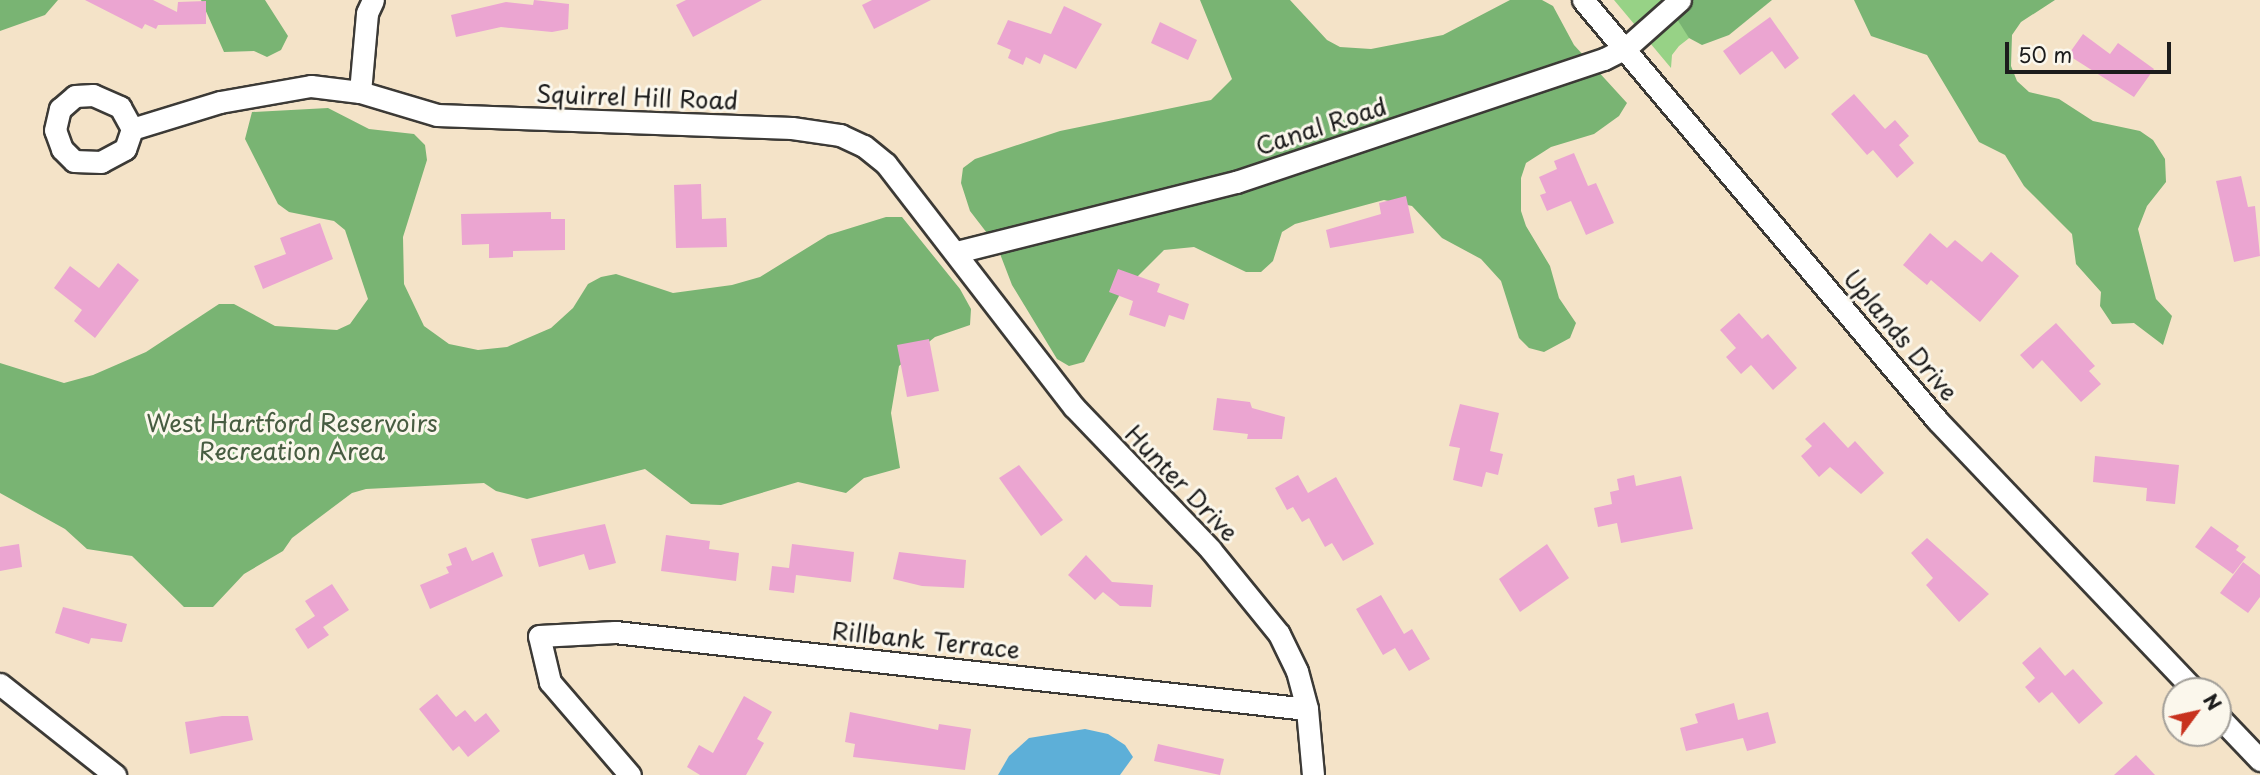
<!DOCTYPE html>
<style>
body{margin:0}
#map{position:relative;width:2260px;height:775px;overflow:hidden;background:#f4e3c8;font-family:"Playpen Sans",sans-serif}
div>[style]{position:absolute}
.green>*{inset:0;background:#97d286}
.forest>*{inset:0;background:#79b473}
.water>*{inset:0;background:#5dafd8}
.building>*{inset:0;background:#eba5d1}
.roads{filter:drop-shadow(2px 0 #3c3a36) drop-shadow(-2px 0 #3c3a36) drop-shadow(0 2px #3c3a36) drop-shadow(0 -2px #3c3a36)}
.minor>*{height:21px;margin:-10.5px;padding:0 10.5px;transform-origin:10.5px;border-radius:10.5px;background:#fff}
span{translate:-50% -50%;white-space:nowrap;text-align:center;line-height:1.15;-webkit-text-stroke:6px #fbf7ec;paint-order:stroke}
.street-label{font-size:24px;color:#1c1c1c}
.park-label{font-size:24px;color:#475c41}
.north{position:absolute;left:2162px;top:677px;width:70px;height:70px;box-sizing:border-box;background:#fbf7ec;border:2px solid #a29f99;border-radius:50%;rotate:57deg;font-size:19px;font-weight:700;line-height:28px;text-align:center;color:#1c1c1c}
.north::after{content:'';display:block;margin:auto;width:24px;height:32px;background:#c8321e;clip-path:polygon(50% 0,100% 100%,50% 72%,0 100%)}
.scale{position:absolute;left:2005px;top:42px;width:166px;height:32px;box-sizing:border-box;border:4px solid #1c1c1c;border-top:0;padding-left:9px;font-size:21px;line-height:24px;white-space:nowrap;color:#1c1c1c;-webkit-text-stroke:5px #fbf7ec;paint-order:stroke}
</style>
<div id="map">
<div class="green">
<i style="clip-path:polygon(1614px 0,1738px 0,1679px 46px,1672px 55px,1671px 68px)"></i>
</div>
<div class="forest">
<i style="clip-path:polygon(0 0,58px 0,45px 15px,0 31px)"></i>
<i style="clip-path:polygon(201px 0,265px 0,288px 36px,281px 50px,267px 57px,254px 51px,224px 52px)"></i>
<i style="clip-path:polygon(1200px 0,1290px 0,1327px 40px,1340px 47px,1371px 49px,1443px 35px,1510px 0,1542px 0,1553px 6px,1574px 45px,1627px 103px,1619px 116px,1594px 134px,1551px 147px,1526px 163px,1521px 178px,1521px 211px,1526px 226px,1550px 266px,1559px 298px,1576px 323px,1570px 338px,1544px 352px,1529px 348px,1519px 338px,1501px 281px,1481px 259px,1442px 238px,1412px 206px,1384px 200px,1295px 224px,1282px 232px,1273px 261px,1261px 272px,1246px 272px,1194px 247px,1164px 250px,1120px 294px,1084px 362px,1069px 366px,1057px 359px,1012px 285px,997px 246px,970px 211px,961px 183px,963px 168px,975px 159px,1060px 131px,1211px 100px,1232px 79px)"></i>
<i style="clip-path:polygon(1665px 0,1772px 0,1729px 35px,1702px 45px,1689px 38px)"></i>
<i style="clip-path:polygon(1854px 0,2055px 0,2021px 22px,2012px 35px,2011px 66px,2017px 81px,2029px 92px,2059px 99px,2093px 121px,2140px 131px,2153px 140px,2165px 159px,2166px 182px,2147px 206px,2138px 229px,2156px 299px,2172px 316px,2163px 345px,2134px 323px,2112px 324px,2100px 306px,2101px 292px,2076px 264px,2072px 234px,2024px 186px,2005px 155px,1979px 142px,1927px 55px,1871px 36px)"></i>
<i style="clip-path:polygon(328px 108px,369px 129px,414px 134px,425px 145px,427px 160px,403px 237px,404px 284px,424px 326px,449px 344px,478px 350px,507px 347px,551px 328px,573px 308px,588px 284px,601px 277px,616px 274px,673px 293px,732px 285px,760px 277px,828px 235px,886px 217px,902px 217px,960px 289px,971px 309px,970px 325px,935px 337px,899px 366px,891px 413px,900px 468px,864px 478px,846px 493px,798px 482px,721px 505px,691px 504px,645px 469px,527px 499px,496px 491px,484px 483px,366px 489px,352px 493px,292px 538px,283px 551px,244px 574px,213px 607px,184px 607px,132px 556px,87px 549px,65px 529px,0 493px,0 363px,64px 383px,93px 375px,146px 352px,219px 304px,234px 304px,275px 326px,337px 330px,350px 324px,368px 299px,345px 230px,334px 221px,289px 212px,278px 204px,245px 139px,252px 112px)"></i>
</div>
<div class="water">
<i style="clip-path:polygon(1085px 729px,1108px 734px,1125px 745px,1133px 757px,1120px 775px,998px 775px,1009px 756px,1029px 738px)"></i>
</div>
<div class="building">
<i style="clip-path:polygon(85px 0,153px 0,177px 12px,178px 2px,206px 1px,206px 24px,158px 25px,156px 29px,145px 24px,142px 29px)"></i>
<i style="clip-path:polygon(534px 0,569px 4px,568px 29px,552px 32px,501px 27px,456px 37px,451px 15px,506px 2px,533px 5px)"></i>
<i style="clip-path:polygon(686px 0,762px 0,693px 37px,676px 5px)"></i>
<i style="clip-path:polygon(872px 0,931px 0,874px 29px,862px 5px)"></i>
<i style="clip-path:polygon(1064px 6px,1102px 24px,1076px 69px,1044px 54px,1040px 64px,1026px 57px,1023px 65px,1008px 58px,1011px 50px,997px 44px,1008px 20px,1051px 34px)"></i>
<i style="clip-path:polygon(1770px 17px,1799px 58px,1785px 69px,1772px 51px,1740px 75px,1723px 51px)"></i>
<i style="clip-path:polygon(1160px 22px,1197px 40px,1188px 60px,1151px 43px)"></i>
<i style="clip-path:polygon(2083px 34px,2110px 54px,2118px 43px,2154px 69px,2134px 97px,2068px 55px)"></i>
<i style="clip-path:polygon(1854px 94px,1885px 129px,1895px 120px,1909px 136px,1899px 145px,1914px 163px,1897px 178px,1873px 150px,1867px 155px,1831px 114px)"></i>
<i style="clip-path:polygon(1574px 153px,1588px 186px,1596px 183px,1614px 223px,1586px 235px,1571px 201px,1547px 211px,1540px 195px,1546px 193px,1539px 177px,1557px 169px,1554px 161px)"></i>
<i style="clip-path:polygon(2241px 176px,2248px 207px,2255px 206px,2260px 256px,2234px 262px,2216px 181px)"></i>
<i style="clip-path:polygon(701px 184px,702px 219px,726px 218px,727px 247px,676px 248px,674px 185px)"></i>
<i style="clip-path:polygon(1406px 196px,1414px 233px,1330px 248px,1326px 230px,1381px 214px,1379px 203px)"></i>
<i style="clip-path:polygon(551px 212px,551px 219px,565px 219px,565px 250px,513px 251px,513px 257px,489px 258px,489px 244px,462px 245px,461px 214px)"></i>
<i style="clip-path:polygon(320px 223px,333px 259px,263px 289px,254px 266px,286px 254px,280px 238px)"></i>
<i style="clip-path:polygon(1930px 233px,1947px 248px,1955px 240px,1982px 262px,1991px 252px,2019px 276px,1980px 322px,1931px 280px,1927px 285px,1903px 265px)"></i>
<i style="clip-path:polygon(118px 263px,139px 280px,95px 338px,74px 321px,82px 310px,54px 288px,70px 266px,99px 288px)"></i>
<i style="clip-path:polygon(1118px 269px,1160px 284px,1157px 292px,1189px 304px,1184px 320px,1169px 315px,1165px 327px,1129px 315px,1133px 301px,1109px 292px)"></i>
<i style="clip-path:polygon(1739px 313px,1762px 339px,1768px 334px,1797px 368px,1773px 390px,1751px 365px,1741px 374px,1726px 357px,1736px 348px,1720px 330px)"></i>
<i style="clip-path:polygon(2056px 323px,2095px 366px,2089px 371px,2101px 384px,2081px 402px,2042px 360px,2033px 369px,2020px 355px)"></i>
<i style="clip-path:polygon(929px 339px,939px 391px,907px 397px,897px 345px)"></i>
<i style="clip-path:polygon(1217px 398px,1250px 402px,1252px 408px,1285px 417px,1282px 439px,1247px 439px,1248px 434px,1213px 430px)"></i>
<i style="clip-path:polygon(1460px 404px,1499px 413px,1490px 451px,1503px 454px,1498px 475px,1486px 472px,1482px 487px,1453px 480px,1460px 448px,1449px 446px)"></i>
<i style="clip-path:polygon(1824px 422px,1848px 448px,1855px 441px,1884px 473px,1861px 494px,1830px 467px,1819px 477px,1801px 456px,1812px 446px,1805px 439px)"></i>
<i style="clip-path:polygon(2095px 456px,2179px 465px,2175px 504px,2146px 501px,2147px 488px,2093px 482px)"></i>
<i style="clip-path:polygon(1019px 465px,1063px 520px,1041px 536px,999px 478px)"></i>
<i style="clip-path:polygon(1298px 475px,1308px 493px,1336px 477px,1374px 544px,1343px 561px,1332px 543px,1325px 547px,1309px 518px,1302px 522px,1293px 507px,1287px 510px,1275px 488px)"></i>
<i style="clip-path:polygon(1634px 475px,1636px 486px,1681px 476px,1693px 529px,1621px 543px,1617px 523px,1598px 527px,1594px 508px,1612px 504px,1610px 492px,1619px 490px,1617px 479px)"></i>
<i style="clip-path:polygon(605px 524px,616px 563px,589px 570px,584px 554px,539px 567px,531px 539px)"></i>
<i style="clip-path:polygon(2211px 526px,2239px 546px,2236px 550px,2246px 557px,2233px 574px,2195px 547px)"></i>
<i style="clip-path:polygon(666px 535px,710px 541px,709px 549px,739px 553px,736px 581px,661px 571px)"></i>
<i style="clip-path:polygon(1927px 538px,1989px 594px,1959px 622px,1926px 585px,1933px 578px,1911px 553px)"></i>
<i style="clip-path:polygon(19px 544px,22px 567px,0 571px,0 547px)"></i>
<i style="clip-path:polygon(792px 544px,854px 552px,851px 582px,796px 575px,794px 593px,769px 590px,772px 566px,789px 568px)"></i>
<i style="clip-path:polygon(1547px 544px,1569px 578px,1520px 612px,1499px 579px)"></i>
<i style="clip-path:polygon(466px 547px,472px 561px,493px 552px,503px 576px,430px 609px,420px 585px,449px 573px,446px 567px,452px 565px,448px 554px)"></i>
<i style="clip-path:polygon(899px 552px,966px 560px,964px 588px,922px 586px,893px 579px)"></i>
<i style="clip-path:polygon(1086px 555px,1112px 582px,1153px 585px,1151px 607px,1120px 606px,1103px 592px,1095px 600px,1068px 575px)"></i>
<i style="clip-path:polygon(2243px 562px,2260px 575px,2260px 597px,2248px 613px,2220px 593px)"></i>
<i style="clip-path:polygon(332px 584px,349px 610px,323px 627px,329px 635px,308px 649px,295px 629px,315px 616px,305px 601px)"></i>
<i style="clip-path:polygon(1381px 595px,1404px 634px,1412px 629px,1430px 659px,1409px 671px,1395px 648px,1383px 655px,1356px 609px)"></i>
<i style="clip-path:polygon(63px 607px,127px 624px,122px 642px,91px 638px,89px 644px,55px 633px)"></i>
<i style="clip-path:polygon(2040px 647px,2065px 676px,2073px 669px,2103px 703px,2079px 724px,2052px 692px,2039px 703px,2025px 687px,2035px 678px,2022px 663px)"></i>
<i style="clip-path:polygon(437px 694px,456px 717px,465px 710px,475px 722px,486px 713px,500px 731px,468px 757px,459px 746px,453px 751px,419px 709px)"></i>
<i style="clip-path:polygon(744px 696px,772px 712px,757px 739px,764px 743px,746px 775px,700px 775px,687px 767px,699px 745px,713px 753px)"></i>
<i style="clip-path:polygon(1734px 703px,1738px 720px,1768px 712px,1776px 743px,1747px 751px,1743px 738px,1686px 751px,1680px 728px,1698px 723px,1695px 714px)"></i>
<i style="clip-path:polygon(850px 712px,938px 730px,939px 724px,971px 729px,965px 770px,853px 757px,855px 744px,845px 742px)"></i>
<i style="clip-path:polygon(222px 716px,248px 716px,253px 740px,190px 754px,185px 722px)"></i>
<i style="clip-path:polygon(1158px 744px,1224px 759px,1220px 775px,1154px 761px)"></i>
<i style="clip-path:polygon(2136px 755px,2155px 775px,2114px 775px)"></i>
</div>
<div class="roads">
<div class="minor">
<i style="left:1583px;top:0;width:549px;rotate:49.87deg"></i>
<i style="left:1937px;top:420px;width:374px;rotate:46.4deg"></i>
<i style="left:360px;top:92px;width:79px;rotate:-84.9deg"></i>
<i style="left:367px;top:13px;width:14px;rotate:-65deg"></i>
<i style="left:93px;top:95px;width:30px;rotate:24deg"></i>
<i style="left:120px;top:107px;width:25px;rotate:61deg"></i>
<i style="left:132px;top:129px;width:21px;rotate:109deg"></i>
<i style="left:125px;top:149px;width:27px;rotate:152deg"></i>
<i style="left:101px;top:162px;width:27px;rotate:-178deg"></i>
<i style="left:74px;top:161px;width:17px;rotate:-135deg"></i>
<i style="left:62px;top:149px;width:20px;rotate:-110deg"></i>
<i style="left:55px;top:130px;width:22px;rotate:-77deg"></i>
<i style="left:60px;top:109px;width:20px;rotate:-41deg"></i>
<i style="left:75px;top:96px;width:18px;rotate:-3deg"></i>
<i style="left:132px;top:129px;width:92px;rotate:-17.1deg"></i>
<i style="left:220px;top:102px;width:92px;rotate:-10deg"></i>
<i style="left:311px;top:86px;width:49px;rotate:7deg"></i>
<i style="left:360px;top:92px;width:80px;rotate:16.6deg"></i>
<i style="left:437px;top:115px;width:355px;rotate:2.1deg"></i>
<i style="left:792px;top:128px;width:49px;rotate:8.3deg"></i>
<i style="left:840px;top:135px;width:26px;rotate:25deg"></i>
<i style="left:864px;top:146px;width:28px;rotate:39deg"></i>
<i style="left:886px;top:164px;width:307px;rotate:52.3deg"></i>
<i style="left:1074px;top:407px;width:197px;rotate:46.2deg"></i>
<i style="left:1210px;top:549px;width:109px;rotate:50.9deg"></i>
<i style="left:1279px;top:634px;width:41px;rotate:64.1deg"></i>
<i style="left:1297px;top:671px;width:39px;rotate:75deg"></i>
<i style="left:1307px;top:709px;width:66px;rotate:84.8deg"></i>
<i style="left:957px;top:252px;width:288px;rotate:-14.1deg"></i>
<i style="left:1236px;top:182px;width:388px;rotate:-18.5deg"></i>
<i style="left:1604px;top:59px;width:25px;rotate:-27deg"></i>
<i style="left:1626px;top:48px;width:72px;rotate:-41.6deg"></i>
<i style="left:0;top:684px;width:147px;rotate:38.4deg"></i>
<i style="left:2218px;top:716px;width:61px;rotate:46.3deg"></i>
<i style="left:630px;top:775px;width:123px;rotate:-130.7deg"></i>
<i style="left:550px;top:682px;width:47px;rotate:-103.4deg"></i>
<i style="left:539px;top:636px;width:76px;rotate:-3deg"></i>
<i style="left:615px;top:632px;width:696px;rotate:6.35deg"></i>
</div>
</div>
<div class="street-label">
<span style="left:637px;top:97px;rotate:2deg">Squirrel Hill Road</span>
<span style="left:1321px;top:126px;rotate:-18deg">Canal Road</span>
<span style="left:1901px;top:335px;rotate:50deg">Uplands Drive</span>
<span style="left:1182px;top:483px;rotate:46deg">Hunter Drive</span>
<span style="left:926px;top:640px;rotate:6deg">Rillbank Terrace</span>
</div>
<div class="park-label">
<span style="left:292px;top:437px">West Hartford Reservoirs<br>Recreation Area</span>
</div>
<div class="north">N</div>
<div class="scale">50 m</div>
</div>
